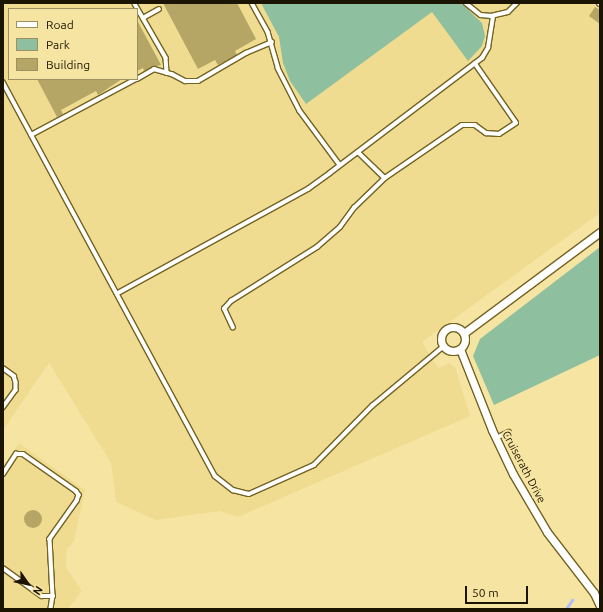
<!DOCTYPE html>
<style>
body{margin:0}
#map{position:relative;width:603px;height:612px;overflow:hidden;background:#f6e5a2;font-family:Ubuntu,sans-serif}
div>[style]{position:absolute}
.built>*{inset:0;background:#efdc91}
.green>*{inset:0;background:#8ec09f}
.stream>*{height:2.5px;margin:-1.25px;padding:0 1.25px;transform-origin:1.25px;border-radius:1.25px;background:#b2bef8}
.building>*{inset:0;background:#b6a665}
.round{border-radius:50%}
.roads{filter:drop-shadow(1px 0 #736321) drop-shadow(-1px 0 #736321) drop-shadow(0 1px #736321) drop-shadow(0 -1px #736321)}
.service>*{height:3.5px;margin:-1.75px;padding:0 1.75px;transform-origin:1.75px;border-radius:1.75px;background:#fff}
.minor>*{height:7px;margin:-3.5px;padding:0 3.5px;transform-origin:3.5px;border-radius:3.5px;background:#fff}
.minor>.ring{margin:-3.5px;padding:0;box-sizing:content-box;background:none;border:7px solid #fff;border-radius:50%}
span{translate:-50% -50%;white-space:nowrap;text-align:center;line-height:1.15;-webkit-text-stroke:4px #f6e5a2;paint-order:stroke}
.street-label{font-size:11px;color:#1a1400}
.frame{position:absolute;inset:0;border:4px solid #1a1400;pointer-events:none}
.legend{position:absolute;left:8px;top:8px;width:130px;height:72px;box-sizing:border-box;background:#f6e5a2;border:1px solid #9e9161;margin:0;padding:5px 7px;list-style:none;font-size:12px;color:#1a1400}
.legend li{display:flex;align-items:center;gap:8px;height:20px}
.legend b{width:20px;border:1px solid #9e9161}
.north{position:absolute;left:8px;top:564px;width:40px;height:40px;-webkit-text-stroke:3px #f6e5a2;paint-order:stroke;rotate:124deg;font-size:11px;font-weight:700;line-height:16px;text-align:center;color:#1a1400}
.north::after{content:'';display:block;margin:auto;width:14px;height:18px;background:#1a1400;clip-path:polygon(50% 0,100% 100%,50% 72%,0 100%)}
.scale{position:absolute;left:465px;top:586px;width:63px;height:18px;box-sizing:border-box;border:2px solid #1a1400;border-top:0;padding-left:5px;font-size:12px;line-height:14px;white-space:nowrap;color:#1a1400;-webkit-text-stroke:3px #f6e5a2;paint-order:stroke}
</style>
<div id="map">
<div class="built">
<i style="clip-path:polygon(evenodd,3px 3px,600px 3px,600px 213px,422px 342px,438px 368px,449px 363px,455px 367px,470px 416px,238px 517px,220px 511px,156px 520px,116px 502px,111px 463px,49px 363px,3px 430px,3px 3px,9px 9px,137px 9px,137px 79px,9px 79px,9px 9px)"></i>
<i style="clip-path:polygon(19px 443px,85px 490px,74px 541px,67px 549px,66px 567px,82px 591px,68px 609px,3px 609px,3px 466px)"></i>
</div>
<div class="green">
<i style="clip-path:polygon(261px 3px,461px 3px,482px 23px,485px 36px,482px 46px,468px 61px,432px 12px,306px 104px,290px 81px,283px 63px,279px 37px)"></i>
<i style="clip-path:polygon(600px 247px,600px 355px,494px 405px,473px 356px,480px 339px)"></i>
</div>
<div class="stream">
<i style="left:566px;top:609px;width:11px;rotate:-56deg"></i>
</div>
<div class="building">
<i style="clip-path:polygon(163px 3px,237px 3px,256px 39px,235px 51px,237px 55px,218px 65px,215px 60px,198px 69px)"></i>
<i style="clip-path:polygon(595px 7px,600px 10px,600px 24px,589px 16px)"></i>
<i style="clip-path:polygon(137px 20px,161px 65px,144px 71px,143px 68px,137px 71px)"></i>
<i style="clip-path:polygon(37px 79px,122px 79px,98px 95px,96px 91px,61px 110px,63px 114px,57px 117px)"></i>
<i class="round" style="left:24px;top:510px;width:18px;height:18px"></i>
</div>
<div class="roads">
<div class="service">
<i style="left:252px;top:3px;width:33px;rotate:61deg"></i>
<i style="left:268px;top:32px;width:37px;rotate:74deg"></i>
<i style="left:278px;top:68px;width:48px;rotate:62.9deg"></i>
<i style="left:300px;top:111px;width:67px;rotate:53.5deg"></i>
<i style="left:466px;top:3px;width:19px;rotate:39deg"></i>
<i style="left:481px;top:15px;width:10px;rotate:6deg"></i>
<i style="left:491px;top:16px;width:17px;rotate:-13deg"></i>
<i style="left:508px;top:12px;width:13px;rotate:-45deg"></i>
<i style="left:599px;top:3px;width:1px;rotate:45deg"></i>
<i style="left:135px;top:4px;width:62px;rotate:60.1deg"></i>
<i style="left:166px;top:58px;width:15px;rotate:86deg"></i>
<i style="left:143px;top:18px;width:18px;rotate:-29deg"></i>
<i style="left:137px;top:79px;width:20px;rotate:-30deg"></i>
<i style="left:154px;top:69px;width:19px;rotate:16deg"></i>
<i style="left:172px;top:74px;width:15px;rotate:28deg"></i>
<i style="left:185px;top:81px;width:13px"></i>
<i style="left:198px;top:81px;width:56px;rotate:-30.3deg"></i>
<i style="left:246px;top:53px;width:28px;rotate:-23deg"></i>
<i style="left:3px;top:82px;width:447px;rotate:61.7deg"></i>
<i style="left:215px;top:476px;width:23px;rotate:38deg"></i>
<i style="left:233px;top:490px;width:16px;rotate:14deg"></i>
<i style="left:249px;top:494px;width:71px;rotate:-24deg"></i>
<i style="left:314px;top:465px;width:83px;rotate:-45.5deg"></i>
<i style="left:372px;top:406px;width:94px;rotate:-39.8deg"></i>
<i style="left:31px;top:135px;width:119px;rotate:-28.1deg"></i>
<i style="left:358px;top:152px;width:37px;rotate:44deg"></i>
<i style="left:118px;top:293px;width:217px;rotate:-28.7deg"></i>
<i style="left:308px;top:189px;width:27px;rotate:-36deg"></i>
<i style="left:330px;top:173px;width:191px;rotate:-37.1deg"></i>
<i style="left:482px;top:58px;width:12px;rotate:-59deg"></i>
<i style="left:488px;top:48px;width:32px;rotate:-81deg"></i>
<i style="left:233px;top:328px;width:21px;rotate:-115deg"></i>
<i style="left:224px;top:309px;width:11px;rotate:-49deg"></i>
<i style="left:231px;top:301px;width:102px;rotate:-32.1deg"></i>
<i style="left:317px;top:247px;width:30px;rotate:-41deg"></i>
<i style="left:340px;top:227px;width:24px;rotate:-54deg"></i>
<i style="left:354px;top:208px;width:43px;rotate:-44.1deg"></i>
<i style="left:385px;top:178px;width:93px;rotate:-34.5deg"></i>
<i style="left:462px;top:125px;width:13px"></i>
<i style="left:475px;top:125px;width:14px;rotate:36deg"></i>
<i style="left:486px;top:133px;width:13px;rotate:4deg"></i>
<i style="left:499px;top:134px;width:20px;rotate:-33deg"></i>
<i style="left:516px;top:123px;width:72px;rotate:-124.8deg"></i>
<i style="left:3px;top:368px;width:14px;rotate:36deg"></i>
<i style="left:14px;top:376px;width:6px;rotate:72deg"></i>
<i style="left:16px;top:382px;width:8px;rotate:90deg"></i>
<i style="left:16px;top:390px;width:22px;rotate:126deg"></i>
<i style="left:496px;top:438px;width:14px;rotate:-25deg"></i>
<i style="left:3px;top:474px;width:24px;rotate:-57deg"></i>
<i style="left:16px;top:454px;width:7px"></i>
<i style="left:23px;top:454px;width:65px;rotate:34.9deg"></i>
<i style="left:76px;top:491px;width:5px;rotate:53deg"></i>
<i style="left:79px;top:495px;width:6px;rotate:108deg"></i>
<i style="left:77px;top:501px;width:47px;rotate:125.4deg"></i>
<i style="left:50px;top:539px;width:57px;rotate:87deg"></i>
<i style="left:53px;top:596px;width:13px;rotate:99deg"></i>
<i style="left:3px;top:568px;width:48px;rotate:35.7deg"></i>
<i style="left:42px;top:596px;width:11px"></i>
</div>
<div class="minor">
<i class="ring" style="left:441px;top:327px;width:17px;height:17px"></i>
<i style="left:464px;top:333px;width:169px;rotate:-36.6deg"></i>
<i style="left:460px;top:349px;width:87px;rotate:68.4deg"></i>
<i style="left:492px;top:430px;width:49px;rotate:64.5deg"></i>
<i style="left:513px;top:474px;width:67px;rotate:59.6deg"></i>
<i style="left:547px;top:532px;width:77px;rotate:52.4deg"></i>
<i style="left:594px;top:593px;width:14px;rotate:65deg"></i>
</div>
</div>
<div class="street-label">
<span style="left:524px;top:467px;rotate:62deg">Cruiserath Drive</span>
</div>
<div class="frame"></div>
<ul class="legend">
<li><b style="height:5px;background:#fff"></b>Road</li>
<li><b style="height:11px;background:#8ec09f"></b>Park</li>
<li><b style="height:11px;background:#b6a665"></b>Building</li>
</ul>
<div class="north">N</div>
<div class="scale">50 m</div>
</div>
